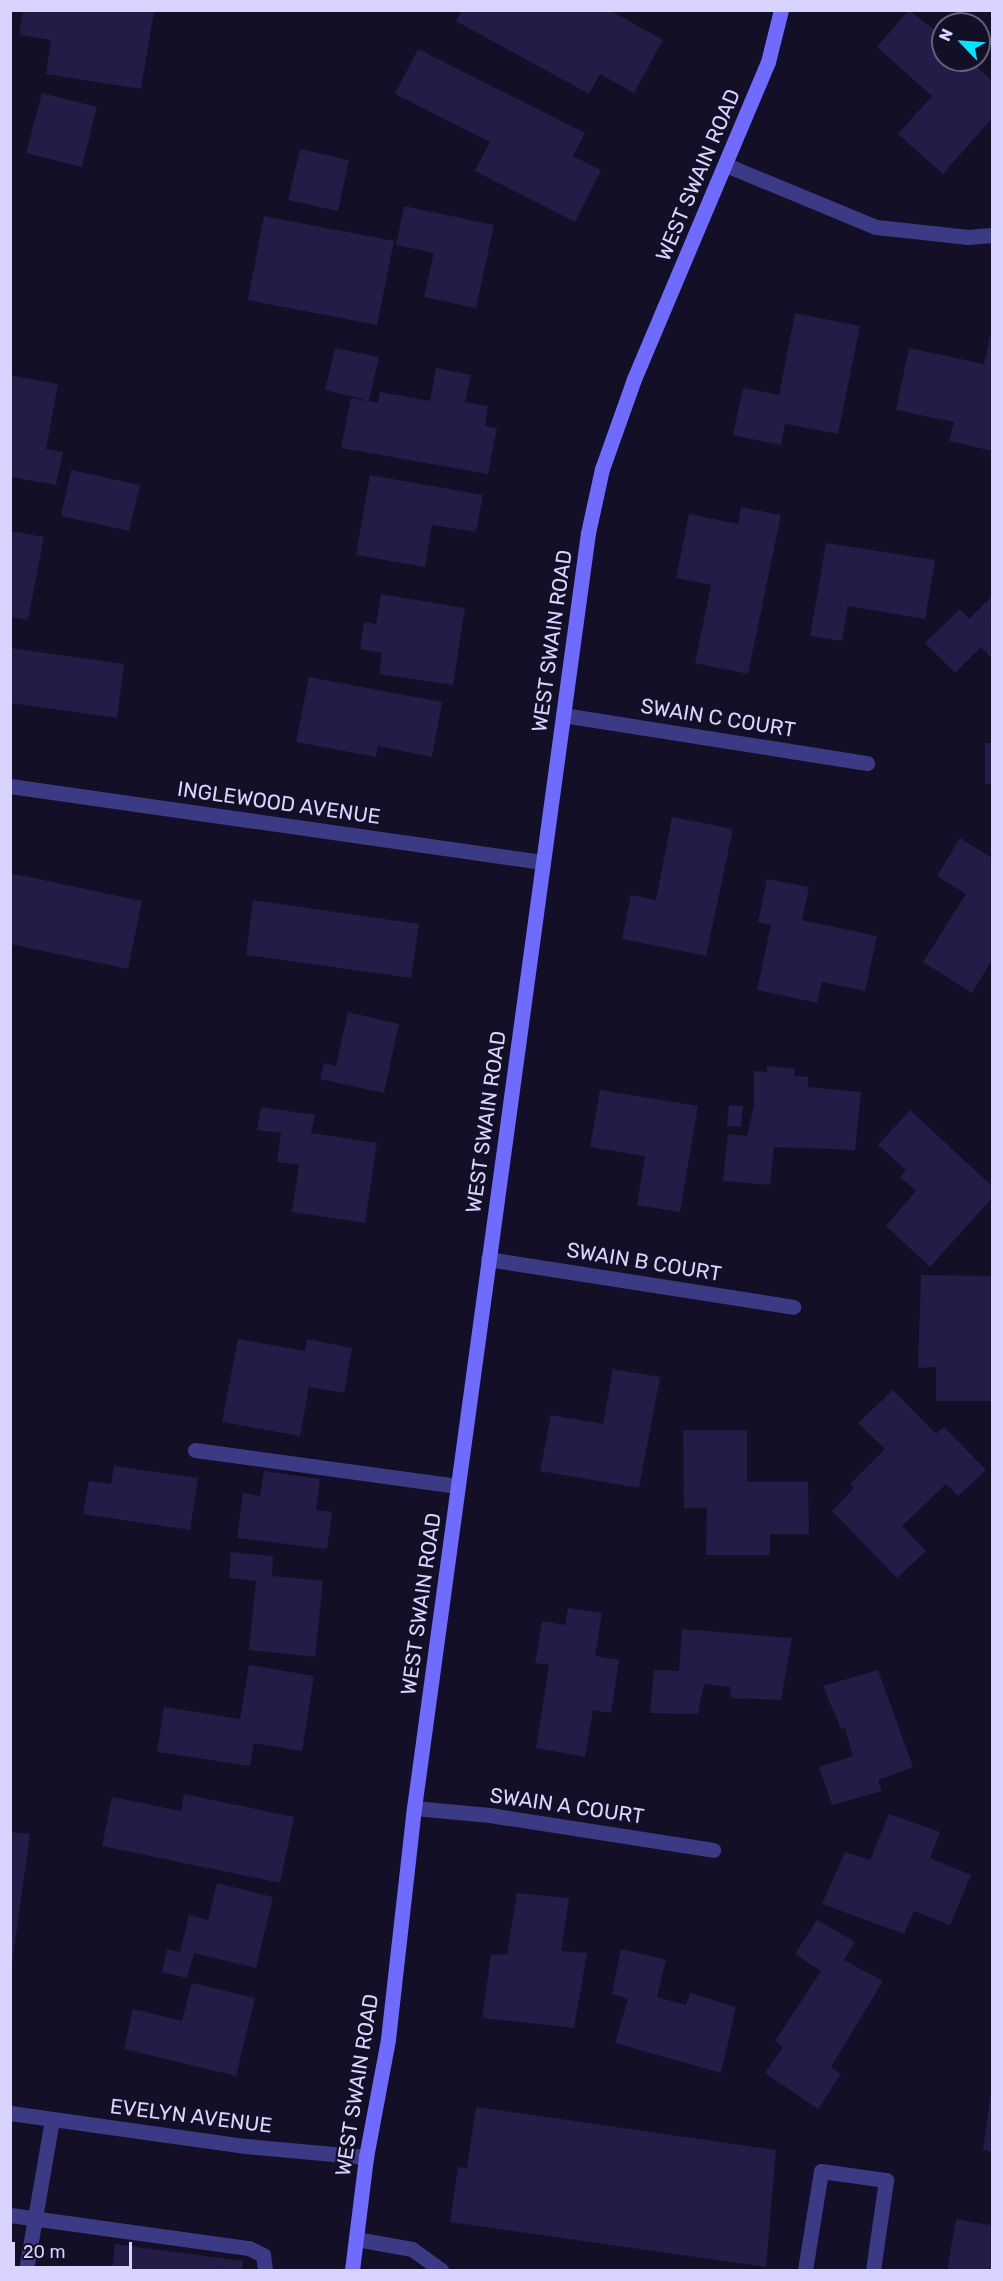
<!DOCTYPE html>
<style>
body{margin:0}
#map{position:relative;width:1003px;height:2281px;overflow:hidden;background:#130f26;font-family:Rubik,sans-serif}
div>[style]{position:absolute}
.building>*{inset:0;background:#241b47}
.service>*{height:15px;margin:-7.5px;padding:0 7.5px;transform-origin:7.5px;border-radius:7.5px;background:#3d3a85}
.minor>*{height:15px;margin:-7.5px;padding:0 7.5px;transform-origin:7.5px;border-radius:7.5px;background:#3d3a85}
.secondary>*{height:15px;margin:-7.5px;padding:0 7.5px;transform-origin:7.5px;border-radius:7.5px;background:#6f6bff}
span{translate:-50% -50%;white-space:nowrap;text-align:center;line-height:1.15;-webkit-text-stroke:4.5px #130f26;paint-order:stroke}
.street-label{font-size:21px;color:#d9d4ff}
.frame{position:absolute;inset:0;border:12px solid #d9d4ff;pointer-events:none}
.north{position:absolute;left:931px;top:12px;width:60px;height:60px;box-sizing:border-box;background:#130f26;border:2px solid #625e7d;border-radius:50%;rotate:295deg;font-size:16px;font-weight:700;line-height:24px;text-align:center;color:#d9d4ff}
.north::after{content:'';display:block;margin:auto;width:21px;height:27px;background:#00e5ff;clip-path:polygon(50% 0,100% 100%,50% 72%,0 100%)}
.scale{position:absolute;left:12px;top:2242px;width:120px;height:27px;box-sizing:border-box;border:3px solid #d9d4ff;border-top:0;padding-left:8px;font-size:18px;line-height:21px;white-space:nowrap;color:#d9d4ff;-webkit-text-stroke:4px #130f26;paint-order:stroke}
</style>
<div id="map">
<div class="building">
<i style="clip-path:polygon(23px 10px,154px 12px,141px 89px,46px 74px,51px 40px,19px 35px)"></i>
<i style="clip-path:polygon(462px 10px,609px 10px,663px 40px,634px 93px,600px 74px,589px 94px,456px 21px)"></i>
<i style="clip-path:polygon(909px 10px,943px 37px,943px 60px,969px 60px,992px 81px,992px 118px,943px 174px,898px 134px,932px 96px,877px 47px)"></i>
<i style="clip-path:polygon(418px 49px,585px 133px,573px 156px,601px 170px,575px 222px,475px 171px,490px 142px,395px 94px)"></i>
<i style="clip-path:polygon(42px 93px,97px 107px,82px 167px,26px 153px)"></i>
<i style="clip-path:polygon(300px 149px,349px 160px,338px 211px,288px 200px)"></i>
<i style="clip-path:polygon(404px 206px,494px 225px,476px 308px,424px 297px,434px 253px,396px 245px)"></i>
<i style="clip-path:polygon(264px 216px,394px 241px,377px 325px,248px 300px)"></i>
<i style="clip-path:polygon(795px 313px,860px 326px,838px 434px,785px 424px,781px 445px,733px 435px,743px 388px,779px 395px)"></i>
<i style="clip-path:polygon(992px 328px,992px 451px,949px 441px,954px 422px,896px 410px,909px 348px,984px 364px)"></i>
<i style="clip-path:polygon(335px 348px,379px 357px,369px 401px,325px 390px)"></i>
<i style="clip-path:polygon(436px 368px,471px 375px,465px 402px,488px 406px,485px 426px,497px 428px,488px 474px,341px 448px,351px 398px,378px 403px,380px 392px,430px 401px)"></i>
<i style="clip-path:polygon(10px 375px,58px 384px,46px 449px,63px 452px,56px 485px,10px 477px)"></i>
<i style="clip-path:polygon(71px 470px,140px 485px,129px 531px,61px 516px)"></i>
<i style="clip-path:polygon(370px 475px,483px 495px,476px 532px,432px 525px,425px 567px,356px 555px)"></i>
<i style="clip-path:polygon(741px 507px,781px 515px,748px 674px,695px 663px,711px 585px,676px 578px,689px 514px,738px 524px)"></i>
<i style="clip-path:polygon(10px 531px,44px 537px,28px 620px,10px 617px)"></i>
<i style="clip-path:polygon(826px 543px,935px 560px,925px 619px,848px 606px,842px 641px,810px 636px)"></i>
<i style="clip-path:polygon(381px 594px,465px 608px,453px 685px,379px 674px,382px 653px,360px 649px,364px 622px,376px 624px)"></i>
<i style="clip-path:polygon(992px 596px,992px 659px,981px 647px,955px 673px,925px 643px,960px 609px,969px 619px)"></i>
<i style="clip-path:polygon(10px 648px,124px 664px,117px 718px,10px 703px)"></i>
<i style="clip-path:polygon(309px 677px,442px 702px,432px 757px,378px 746px,376px 757px,296px 742px)"></i>
<i style="clip-path:polygon(985px 743px,992px 743px,992px 784px,985px 784px)"></i>
<i style="clip-path:polygon(672px 817px,733px 829px,706px 956px,622px 939px,631px 895px,656px 900px)"></i>
<i style="clip-path:polygon(960px 838px,992px 858px,992px 960px,972px 993px,923px 962px,966px 894px,937px 876px)"></i>
<i style="clip-path:polygon(10px 873px,142px 901px,128px 969px,10px 944px)"></i>
<i style="clip-path:polygon(767px 879px,809px 887px,802px 920px,877px 936px,865px 991px,822px 982px,817px 1003px,757px 990px,771px 925px,758px 922px)"></i>
<i style="clip-path:polygon(253px 900px,419px 924px,411px 978px,246px 955px)"></i>
<i style="clip-path:polygon(348px 1012px,399px 1024px,384px 1093px,320px 1079px,324px 1063px,336px 1066px)"></i>
<i style="clip-path:polygon(767px 1066px,795px 1069px,794px 1076px,808px 1077px,808px 1087px,861px 1092px,855px 1150px,774px 1147px,770px 1185px,723px 1181px,728px 1134px,747px 1136px,754px 1105px,754px 1071px,767px 1072px)"></i>
<i style="clip-path:polygon(600px 1090px,698px 1106px,680px 1212px,637px 1205px,645px 1156px,590px 1147px)"></i>
<i style="clip-path:polygon(729px 1105px,743px 1106px,741px 1127px,727px 1126px)"></i>
<i style="clip-path:polygon(261px 1107px,315px 1115px,311px 1133px,377px 1143px,365px 1223px,292px 1212px,299px 1165px,277px 1162px,281px 1133px,257px 1130px)"></i>
<i style="clip-path:polygon(910px 1110px,992px 1186px,992px 1198px,930px 1267px,886px 1226px,916px 1191px,900px 1177px,906px 1170px,878px 1145px)"></i>
<i style="clip-path:polygon(921px 1275px,992px 1276px,992px 1401px,936px 1401px,936px 1367px,918px 1368px)"></i>
<i style="clip-path:polygon(238px 1339px,305px 1351px,307px 1339px,352px 1348px,344px 1393px,309px 1387px,300px 1436px,222px 1422px)"></i>
<i style="clip-path:polygon(613px 1369px,660px 1377px,639px 1488px,540px 1471px,551px 1415px,603px 1424px)"></i>
<i style="clip-path:polygon(893px 1390px,936px 1434px,944px 1427px,986px 1470px,958px 1496px,946px 1484px,902px 1526px,926px 1551px,897px 1578px,832px 1511px,854px 1488px,850px 1484px,885px 1449px,858px 1423px)"></i>
<i style="clip-path:polygon(683px 1430px,747px 1430px,747px 1482px,808px 1482px,809px 1534px,770px 1534px,770px 1555px,706px 1555px,707px 1508px,684px 1508px)"></i>
<i style="clip-path:polygon(114px 1466px,198px 1478px,190px 1530px,83px 1514px,89px 1481px,111px 1484px)"></i>
<i style="clip-path:polygon(264px 1471px,320px 1479px,316px 1510px,332px 1512px,327px 1549px,237px 1538px,243px 1493px,260px 1496px)"></i>
<i style="clip-path:polygon(231px 1552px,273px 1556px,272px 1576px,323px 1581px,315px 1657px,249px 1650px,256px 1581px,229px 1578px)"></i>
<i style="clip-path:polygon(568px 1608px,602px 1613px,595px 1656px,619px 1660px,611px 1713px,593px 1710px,585px 1757px,536px 1748px,549px 1665px,535px 1663px,542px 1621px,565px 1625px)"></i>
<i style="clip-path:polygon(682px 1629px,792px 1638px,781px 1700px,731px 1698px,730px 1687px,704px 1684px,698px 1714px,650px 1713px,654px 1670px,679px 1671px)"></i>
<i style="clip-path:polygon(249px 1665px,314px 1676px,302px 1751px,254px 1743px,250px 1766px,157px 1752px,164px 1707px,240px 1719px)"></i>
<i style="clip-path:polygon(878px 1670px,913px 1767px,878px 1780px,882px 1791px,832px 1805px,819px 1767px,853px 1756px,845px 1728px,841px 1729px,823px 1686px)"></i>
<i style="clip-path:polygon(184px 1794px,294px 1817px,280px 1883px,102px 1846px,112px 1797px,181px 1811px)"></i>
<i style="clip-path:polygon(889px 1814px,940px 1832px,930px 1858px,971px 1875px,950px 1925px,914px 1911px,904px 1934px,822px 1904px,845px 1852px,870px 1860px)"></i>
<i style="clip-path:polygon(10px 1832px,30px 1834px,12px 1964px,10px 1963px)"></i>
<i style="clip-path:polygon(217px 1883px,273px 1897px,256px 1968px,194px 1953px,187px 1978px,162px 1972px,167px 1949px,180px 1952px,189px 1915px,208px 1920px)"></i>
<i style="clip-path:polygon(517px 1893px,569px 1898px,561px 1951px,587px 1953px,574px 2028px,482px 2018px,491px 1955px,507px 1954px)"></i>
<i style="clip-path:polygon(817px 1920px,855px 1942px,844px 1960px,883px 1981px,831px 2067px,841px 2074px,818px 2109px,765px 2073px,783px 2047px,775px 2041px,821px 1971px,795px 1954px)"></i>
<i style="clip-path:polygon(621px 1949px,666px 1960px,657px 1997px,686px 2005px,690px 1993px,736px 2007px,721px 2073px,615px 2043px,628px 1999px,612px 1994px)"></i>
<i style="clip-path:polygon(192px 1983px,255px 1998px,236px 2076px,124px 2049px,133px 2009px,182px 2021px)"></i>
<i style="clip-path:polygon(991px 2091px,992px 2091px,992px 2152px,983px 2150px)"></i>
<i style="clip-path:polygon(476px 2107px,776px 2150px,766px 2267px,450px 2222px,458px 2167px,467px 2168px)"></i>
<i style="clip-path:polygon(956px 2219px,990px 2225px,992px 2219px,992px 2270px,947px 2270px)"></i>
<i style="clip-path:polygon(115px 2244px,243px 2261px,242px 2270px,112px 2270px)"></i>
</div>
<div class="service">
<i style="left:195px;top:1450px;width:265px;rotate:7.8deg"></i>
<i style="left:10px;top:2215px;width:241px;rotate:7.9deg"></i>
<i style="left:249px;top:2248px;width:16px;rotate:27deg"></i>
<i style="left:263px;top:2255px;width:15px;rotate:82deg"></i>
<i style="left:356px;top:2239px;width:57px;rotate:10.1deg"></i>
<i style="left:412px;top:2249px;width:36px;rotate:36deg"></i>
<i style="left:26px;top:2270px;width:153px;rotate:-80.2deg"></i>
<i style="left:805px;top:2270px;width:100px;rotate:-80.8deg"></i>
<i style="left:821px;top:2171px;width:66px;rotate:7.9deg"></i>
<i style="left:886px;top:2180px;width:91px;rotate:98.2deg"></i>
</div>
<div class="minor">
<i style="left:726px;top:165px;width:162px;rotate:22.5deg"></i>
<i style="left:876px;top:227px;width:93px;rotate:6.2deg"></i>
<i style="left:968px;top:237px;width:24px;rotate:-5deg"></i>
<i style="left:563px;top:715px;width:308px;rotate:9deg"></i>
<i style="left:10px;top:786px;width:537px;rotate:8.13deg"></i>
<i style="left:488px;top:1259px;width:309px;rotate:8.9deg"></i>
<i style="left:414px;top:1808px;width:76px;rotate:5.3deg"></i>
<i style="left:490px;top:1815px;width:226px;rotate:8.9deg"></i>
<i style="left:10px;top:2113px;width:238px;rotate:8deg"></i>
<i style="left:246px;top:2146px;width:121px;rotate:5.2deg"></i>
</div>
<div class="secondary">
<i style="left:352px;top:2270px;width:114px;rotate:-82.9deg"></i>
<i style="left:366px;top:2157px;width:120px;rotate:-79.4deg"></i>
<i style="left:388px;top:2039px;width:232px;rotate:-83.6deg"></i>
<i style="left:414px;top:1808px;width:1287px;rotate:-82.23deg"></i>
<i style="left:588px;top:533px;width:66px;rotate:-77.7deg"></i>
<i style="left:602px;top:469px;width:96px;rotate:-70.4deg"></i>
<i style="left:634px;top:379px;width:344px;rotate:-67.1deg"></i>
<i style="left:768px;top:62px;width:54px;rotate:-76deg"></i>
</div>
<div class="street-label">
<span style="left:698px;top:175px;rotate:-67deg">WEST SWAIN ROAD</span>
<span style="left:552px;top:641px;rotate:-82deg">WEST SWAIN ROAD</span>
<span style="left:718px;top:718px;rotate:9deg">SWAIN C COURT</span>
<span style="left:279px;top:803px;rotate:8deg">INGLEWOOD AVENUE</span>
<span style="left:486px;top:1122px;rotate:-82deg">WEST SWAIN ROAD</span>
<span style="left:644px;top:1262px;rotate:9deg">SWAIN B COURT</span>
<span style="left:421px;top:1604px;rotate:-82deg">WEST SWAIN ROAD</span>
<span style="left:567px;top:1806px;rotate:8deg">SWAIN A COURT</span>
<span style="left:357px;top:2085px;rotate:-81deg">WEST SWAIN ROAD</span>
<span style="left:191px;top:2116px;rotate:7deg">EVELYN AVENUE</span>
</div>
<div class="frame"></div>
<div class="north">N</div>
<div class="scale">20 m</div>
</div>
